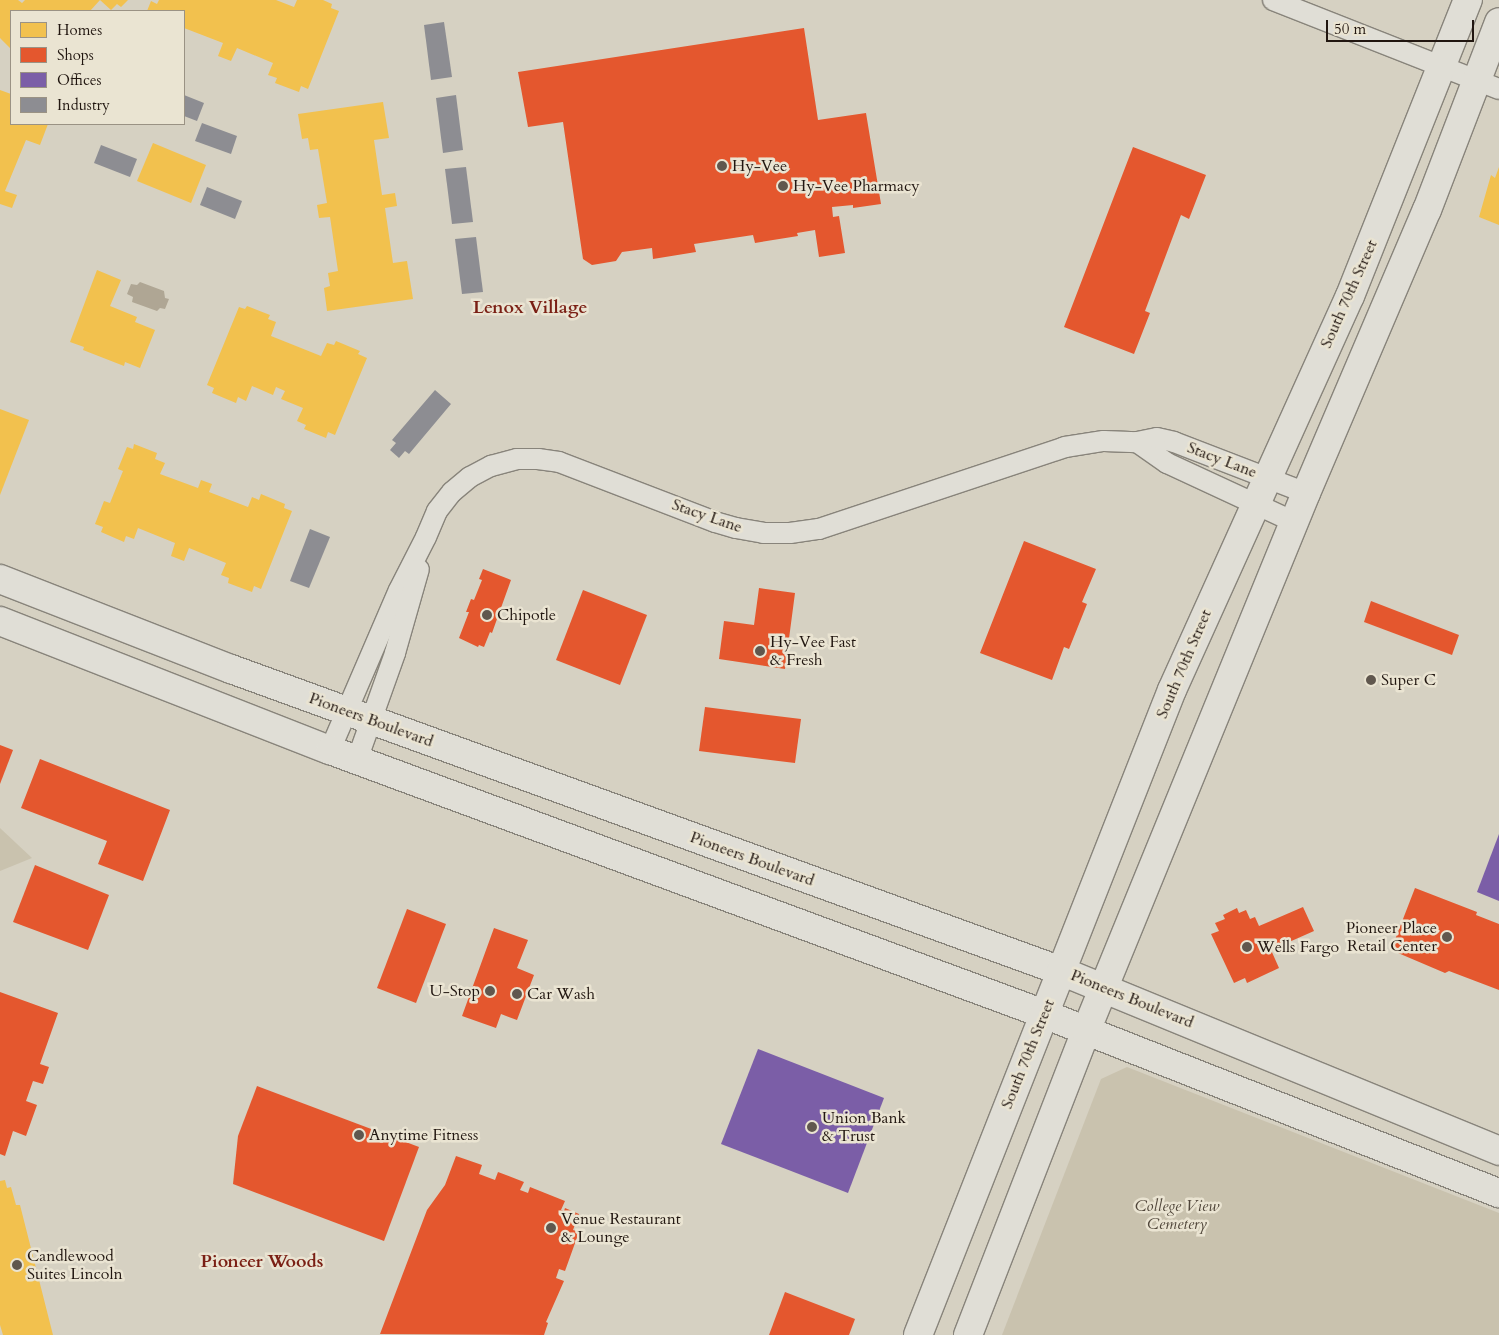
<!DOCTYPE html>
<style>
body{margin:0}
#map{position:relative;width:1499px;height:1335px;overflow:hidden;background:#d6d1c2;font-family:Cardo,serif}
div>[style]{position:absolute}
.green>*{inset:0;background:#c9c2ae}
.water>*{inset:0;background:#afa694}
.homes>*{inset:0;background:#f2c14e}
.shops>*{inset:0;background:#e4572e}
.offices>*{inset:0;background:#7b5ea7}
.industry>*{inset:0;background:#8d8d92}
.roads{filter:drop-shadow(1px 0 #88847b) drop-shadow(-1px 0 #88847b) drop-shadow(0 1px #88847b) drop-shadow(0 -1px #88847b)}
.street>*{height:20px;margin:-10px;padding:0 10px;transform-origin:10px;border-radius:10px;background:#e0ded6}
.secondary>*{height:28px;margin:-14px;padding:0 14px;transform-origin:14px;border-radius:14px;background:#e0ded6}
.dots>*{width:14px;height:14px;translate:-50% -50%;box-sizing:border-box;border:2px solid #eae4d2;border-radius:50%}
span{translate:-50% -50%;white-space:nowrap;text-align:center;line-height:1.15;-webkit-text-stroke:5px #eae4d2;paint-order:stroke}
.poi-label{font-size:16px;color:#211610}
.left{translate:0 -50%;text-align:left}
.right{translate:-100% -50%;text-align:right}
.street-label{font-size:16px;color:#211610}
.park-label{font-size:16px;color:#50463a;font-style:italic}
.neighbourhood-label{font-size:18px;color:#7a1f14;font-weight:700}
.legend{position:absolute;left:10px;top:10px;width:175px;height:115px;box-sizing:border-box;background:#eae4d2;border:1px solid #9a9284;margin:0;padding:6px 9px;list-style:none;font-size:15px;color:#211610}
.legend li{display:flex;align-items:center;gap:10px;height:25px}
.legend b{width:25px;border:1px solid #9a9284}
.scale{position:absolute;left:1326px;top:20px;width:148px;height:22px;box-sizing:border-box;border:2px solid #211610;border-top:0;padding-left:6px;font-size:15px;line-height:18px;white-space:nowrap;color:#211610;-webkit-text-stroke:4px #eae4d2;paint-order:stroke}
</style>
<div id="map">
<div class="green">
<i style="clip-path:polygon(0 828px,32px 858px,0 871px)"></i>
<i style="clip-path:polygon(1127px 1067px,1499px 1213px,1499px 1335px,1002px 1335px,1101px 1079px)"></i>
</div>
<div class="water">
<i style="clip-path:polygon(140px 282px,164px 291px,165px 298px,169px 299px,165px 309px,160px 308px,157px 311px,132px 302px,133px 297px,127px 294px,131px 284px,137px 285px)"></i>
</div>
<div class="homes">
<i style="clip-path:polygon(0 0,18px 0,22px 3px,25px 0,128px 0,121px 7px,117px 4px,111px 10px,100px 0,90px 11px,11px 11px,11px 49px,0 38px)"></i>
<i style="clip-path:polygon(159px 0,276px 0,294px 7px,297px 0,323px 0,332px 4px,331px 8px,339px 11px,308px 89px,301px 86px,299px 92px,275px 83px,277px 78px,268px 75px,273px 63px,237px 48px,231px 61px,218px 56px,223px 43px,184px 28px,184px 11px,147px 11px,151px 1px,157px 4px)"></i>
<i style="clip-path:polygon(0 90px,11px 94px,11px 124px,48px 124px,40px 145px,26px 140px,5px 191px,17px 195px,12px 208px,0 204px)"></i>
<i style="clip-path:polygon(383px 102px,389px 138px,374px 140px,382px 195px,395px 193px,397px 206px,385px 208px,393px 263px,407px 261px,413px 299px,327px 311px,324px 288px,330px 286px,328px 273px,338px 271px,330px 217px,319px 218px,317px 205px,327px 203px,318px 149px,310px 150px,308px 138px,302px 139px,298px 114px)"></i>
<i style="clip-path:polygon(153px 143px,206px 165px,191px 203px,137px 181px)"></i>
<i style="clip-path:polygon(1499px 167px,1499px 225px,1479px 217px,1491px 175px,1495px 178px)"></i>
<i style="clip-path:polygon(97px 270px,121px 280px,110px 306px,137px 317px,135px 322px,155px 330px,140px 368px,125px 362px,124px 366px,83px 350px,84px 347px,70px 342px)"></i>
<i style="clip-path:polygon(247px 306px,270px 315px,268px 319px,276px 322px,271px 336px,321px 356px,327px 343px,334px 345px,336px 341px,360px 351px,358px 354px,367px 358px,335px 435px,328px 432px,326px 438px,304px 429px,306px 425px,297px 421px,303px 408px,281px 399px,285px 391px,276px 387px,273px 395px,252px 386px,246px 401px,238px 397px,236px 403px,212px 393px,214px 388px,207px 385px,239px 307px,245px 309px)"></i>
<i style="clip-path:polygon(0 409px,29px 420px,0 495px)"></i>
<i style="clip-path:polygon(134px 444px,157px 453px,155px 459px,165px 463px,160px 474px,198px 488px,201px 480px,212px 484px,209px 492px,248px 507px,252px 497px,259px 500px,261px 494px,285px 504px,284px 508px,292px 511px,261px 589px,254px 586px,252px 592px,228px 583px,229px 578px,221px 575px,226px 563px,189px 548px,184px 561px,171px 556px,175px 543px,138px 528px,134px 539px,126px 536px,124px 542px,101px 532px,103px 527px,95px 524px,104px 501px,110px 503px,123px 471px,118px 469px,127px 447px,133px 449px)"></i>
<i style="clip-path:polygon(5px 1180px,7px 1188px,11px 1187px,16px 1205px,20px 1205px,53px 1335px,3px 1335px,0 1325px,0 1181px)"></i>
</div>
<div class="shops">
<i style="clip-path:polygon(804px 28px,818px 120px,866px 113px,881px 204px,853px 208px,853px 205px,832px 207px,833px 217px,839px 216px,845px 253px,819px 257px,815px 230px,797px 233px,798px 236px,755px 243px,753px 235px,694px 244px,696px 252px,653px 259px,652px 248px,622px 252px,616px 261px,592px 265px,583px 259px,563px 122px,528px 127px,518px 72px)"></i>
<i style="clip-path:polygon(1133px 147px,1206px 175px,1189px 219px,1181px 215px,1145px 311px,1150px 313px,1134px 354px,1064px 327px)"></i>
<i style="clip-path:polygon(1024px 541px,1096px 569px,1082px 602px,1087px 604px,1069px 649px,1064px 647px,1052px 680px,980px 653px)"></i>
<i style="clip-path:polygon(483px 569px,511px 580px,492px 633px,490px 632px,484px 647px,479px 645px,478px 647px,459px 638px,469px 612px,466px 612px,471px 599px,474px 600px,482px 580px,479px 579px)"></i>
<i style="clip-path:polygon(759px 588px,795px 593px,785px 669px,719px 659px,724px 621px,754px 625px)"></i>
<i style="clip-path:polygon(583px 590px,647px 615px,620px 685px,556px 660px)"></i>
<i style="clip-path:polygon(1371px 601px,1459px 635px,1452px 655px,1364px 622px)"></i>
<i style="clip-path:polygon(705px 707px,801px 719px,795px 763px,699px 751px)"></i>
<i style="clip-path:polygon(0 745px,13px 750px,0 784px)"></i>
<i style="clip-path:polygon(40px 759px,170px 810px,143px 881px,98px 864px,107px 841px,21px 808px)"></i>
<i style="clip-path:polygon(35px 865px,109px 895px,88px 950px,13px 922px)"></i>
<i style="clip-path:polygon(1415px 888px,1477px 912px,1476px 915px,1499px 924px,1499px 990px,1449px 971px,1445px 973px,1391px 950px)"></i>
<i style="clip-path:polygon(1303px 907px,1314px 931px,1271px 950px,1279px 968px,1247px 983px,1245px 978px,1234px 983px,1211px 934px,1219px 931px,1215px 923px,1225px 919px,1223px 915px,1237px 908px,1239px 913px,1246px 910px,1250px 919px,1255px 917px,1259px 926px)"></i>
<i style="clip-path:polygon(407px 909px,446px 924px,416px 1003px,377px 988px)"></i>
<i style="clip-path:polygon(494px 928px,528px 940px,517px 968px,534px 975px,517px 1020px,501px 1014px,496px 1028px,462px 1016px)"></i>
<i style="clip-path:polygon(0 992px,58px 1013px,40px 1064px,49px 1067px,43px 1084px,33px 1081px,26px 1101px,37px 1105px,26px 1136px,13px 1131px,5px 1156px,0 1154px)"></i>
<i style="clip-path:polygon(257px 1086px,419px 1147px,384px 1241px,233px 1184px,238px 1136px)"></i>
<i style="clip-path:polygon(456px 1156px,482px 1165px,479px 1174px,495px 1180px,498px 1172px,524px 1182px,520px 1190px,528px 1193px,530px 1187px,565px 1201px,561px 1210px,564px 1211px,565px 1208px,579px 1214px,573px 1230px,579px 1232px,565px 1271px,559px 1269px,556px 1278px,564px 1281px,546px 1322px,548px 1323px,544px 1335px,380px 1334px,427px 1210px,445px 1185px)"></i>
<i style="clip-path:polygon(785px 1292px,855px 1319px,849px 1335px,769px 1335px)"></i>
</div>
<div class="offices">
<i style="clip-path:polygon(1499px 834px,1499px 901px,1477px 892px)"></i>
<i style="clip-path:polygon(758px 1049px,884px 1098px,848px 1193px,721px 1144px)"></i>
</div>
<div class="industry">
<i style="clip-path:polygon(444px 22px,452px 77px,431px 80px,424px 25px)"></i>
<i style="clip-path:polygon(184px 95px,204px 103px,197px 121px,184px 116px)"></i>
<i style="clip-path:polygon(456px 95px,463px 150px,443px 153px,436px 98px)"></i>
<i style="clip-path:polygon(202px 123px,237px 136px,231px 154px,195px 141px)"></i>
<i style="clip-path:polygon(101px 145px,137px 159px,130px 177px,94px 163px)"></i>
<i style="clip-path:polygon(466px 167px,473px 222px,452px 224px,445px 169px)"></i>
<i style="clip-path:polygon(207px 187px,242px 201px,235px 219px,200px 205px)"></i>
<i style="clip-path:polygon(476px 237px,483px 292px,462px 294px,455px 239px)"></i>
<i style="clip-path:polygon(435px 390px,451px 404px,409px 454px,405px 451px,399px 458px,390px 450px,396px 443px,392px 440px)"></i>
<i style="clip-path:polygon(310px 529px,330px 537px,309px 588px,290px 581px)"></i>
</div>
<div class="roads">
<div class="street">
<i style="left:1273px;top:0;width:243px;rotate:21.5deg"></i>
<i style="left:1137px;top:442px;width:37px;rotate:35deg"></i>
<i style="left:1167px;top:463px;width:140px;rotate:24.9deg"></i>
<i style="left:330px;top:750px;width:174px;rotate:-66.7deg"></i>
<i style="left:399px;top:590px;width:59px;rotate:-63deg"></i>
<i style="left:426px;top:537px;width:28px;rotate:-67deg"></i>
<i style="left:437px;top:511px;width:24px;rotate:-52deg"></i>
<i style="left:452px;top:492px;width:23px;rotate:-40deg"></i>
<i style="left:470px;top:477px;width:24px;rotate:-28deg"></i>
<i style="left:491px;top:466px;width:27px;rotate:-15deg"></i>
<i style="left:517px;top:459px;width:21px"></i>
<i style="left:538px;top:459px;width:21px;rotate:8deg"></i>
<i style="left:559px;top:462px;width:167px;rotate:21deg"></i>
<i style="left:715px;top:522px;width:22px;rotate:16deg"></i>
<i style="left:736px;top:528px;width:27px;rotate:10deg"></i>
<i style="left:763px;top:533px;width:27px"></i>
<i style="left:790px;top:533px;width:29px;rotate:-8deg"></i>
<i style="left:819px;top:529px;width:259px;rotate:-18.4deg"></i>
<i style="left:1065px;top:447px;width:39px;rotate:-9deg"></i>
<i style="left:1104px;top:441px;width:33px;rotate:2deg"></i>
<i style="left:1137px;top:442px;width:20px;rotate:-11deg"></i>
<i style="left:1157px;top:438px;width:17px;rotate:13deg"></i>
<i style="left:1174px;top:442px;width:142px;rotate:21.1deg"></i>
<i style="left:357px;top:760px;width:114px;rotate:-70.4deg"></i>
<i style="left:395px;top:653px;width:87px;rotate:-74.1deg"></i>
</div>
<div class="secondary">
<i style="left:0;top:579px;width:248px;rotate:21.3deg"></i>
<i style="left:231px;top:669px;width:883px;rotate:19.99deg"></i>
<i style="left:1061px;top:971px;width:474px;rotate:22.3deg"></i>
<i style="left:0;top:621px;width:354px;rotate:21.4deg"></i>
<i style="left:330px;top:750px;width:761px;rotate:20.29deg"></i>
<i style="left:1044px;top:1014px;width:489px;rotate:21.5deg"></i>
<i style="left:918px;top:1335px;width:693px;rotate:-68.51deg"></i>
<i style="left:1172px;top:690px;width:432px;rotate:-65.7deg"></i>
<i style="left:1350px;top:296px;width:319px;rotate:-68.3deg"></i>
<i style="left:968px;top:1335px;width:326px;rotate:-68.8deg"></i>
<i style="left:1086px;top:1031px;width:581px;rotate:-67.76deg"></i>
<i style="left:1306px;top:493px;width:308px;rotate:-66.9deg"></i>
<i style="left:1427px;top:210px;width:201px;rotate:-69deg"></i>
</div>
</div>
<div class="dots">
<i style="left:722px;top:166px;background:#60574e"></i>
<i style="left:783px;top:186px;background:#60574e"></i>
<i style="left:487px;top:615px;background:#60574e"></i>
<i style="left:760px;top:651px;background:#60574e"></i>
<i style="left:1371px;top:680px;background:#60574e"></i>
<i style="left:1447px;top:937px;background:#60574e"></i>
<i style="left:1247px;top:947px;background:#60574e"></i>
<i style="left:490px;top:991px;background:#60574e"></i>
<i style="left:517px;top:994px;background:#60574e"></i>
<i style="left:812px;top:1127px;background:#60574e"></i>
<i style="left:359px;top:1135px;background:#60574e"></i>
<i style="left:551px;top:1228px;background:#60574e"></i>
<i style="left:17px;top:1265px;background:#60574e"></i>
</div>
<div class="poi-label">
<span class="left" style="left:732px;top:166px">Hy-Vee</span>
<span class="left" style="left:793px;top:186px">Hy-Vee Pharmacy</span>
<span class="left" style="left:497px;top:615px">Chipotle</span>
<span class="left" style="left:770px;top:651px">Hy-Vee Fast<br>&amp; Fresh</span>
<span class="left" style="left:1381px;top:680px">Super C</span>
<span class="right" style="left:1437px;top:937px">Pioneer Place<br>Retail Center</span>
<span class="left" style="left:1257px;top:947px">Wells Fargo</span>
<span class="right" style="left:480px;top:991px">U-Stop</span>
<span class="left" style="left:527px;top:994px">Car Wash</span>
<span class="left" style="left:822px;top:1127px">Union Bank<br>&amp; Trust</span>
<span class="left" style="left:369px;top:1135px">Anytime Fitness</span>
<span class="left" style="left:561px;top:1228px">Venue Restaurant<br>&amp; Lounge</span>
<span class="left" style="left:27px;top:1265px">Candlewood<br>Suites Lincoln</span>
</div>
<div class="street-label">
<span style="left:1349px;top:294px;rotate:-66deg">South 70th Street</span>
<span style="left:1222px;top:460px;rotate:21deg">Stacy Lane</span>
<span style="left:707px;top:516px;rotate:19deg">Stacy Lane</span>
<span style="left:1184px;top:664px;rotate:-67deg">South 70th Street</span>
<span style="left:371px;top:720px;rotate:20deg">Pioneers Boulevard</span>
<span style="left:752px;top:859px;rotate:20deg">Pioneers Boulevard</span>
<span style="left:1132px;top:999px;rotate:22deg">Pioneers Boulevard</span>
<span style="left:1028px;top:1054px;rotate:-68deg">South 70th Street</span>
</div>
<div class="park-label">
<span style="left:1177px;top:1215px">College View<br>Cemetery</span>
</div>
<div class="neighbourhood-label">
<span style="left:530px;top:308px">Lenox Village</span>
<span style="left:262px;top:1262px">Pioneer Woods</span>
</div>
<ul class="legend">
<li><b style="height:14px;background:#f2c14e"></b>Homes</li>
<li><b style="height:14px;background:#e4572e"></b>Shops</li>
<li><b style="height:14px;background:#7b5ea7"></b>Offices</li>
<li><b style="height:14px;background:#8d8d92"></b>Industry</li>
</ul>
<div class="scale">50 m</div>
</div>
